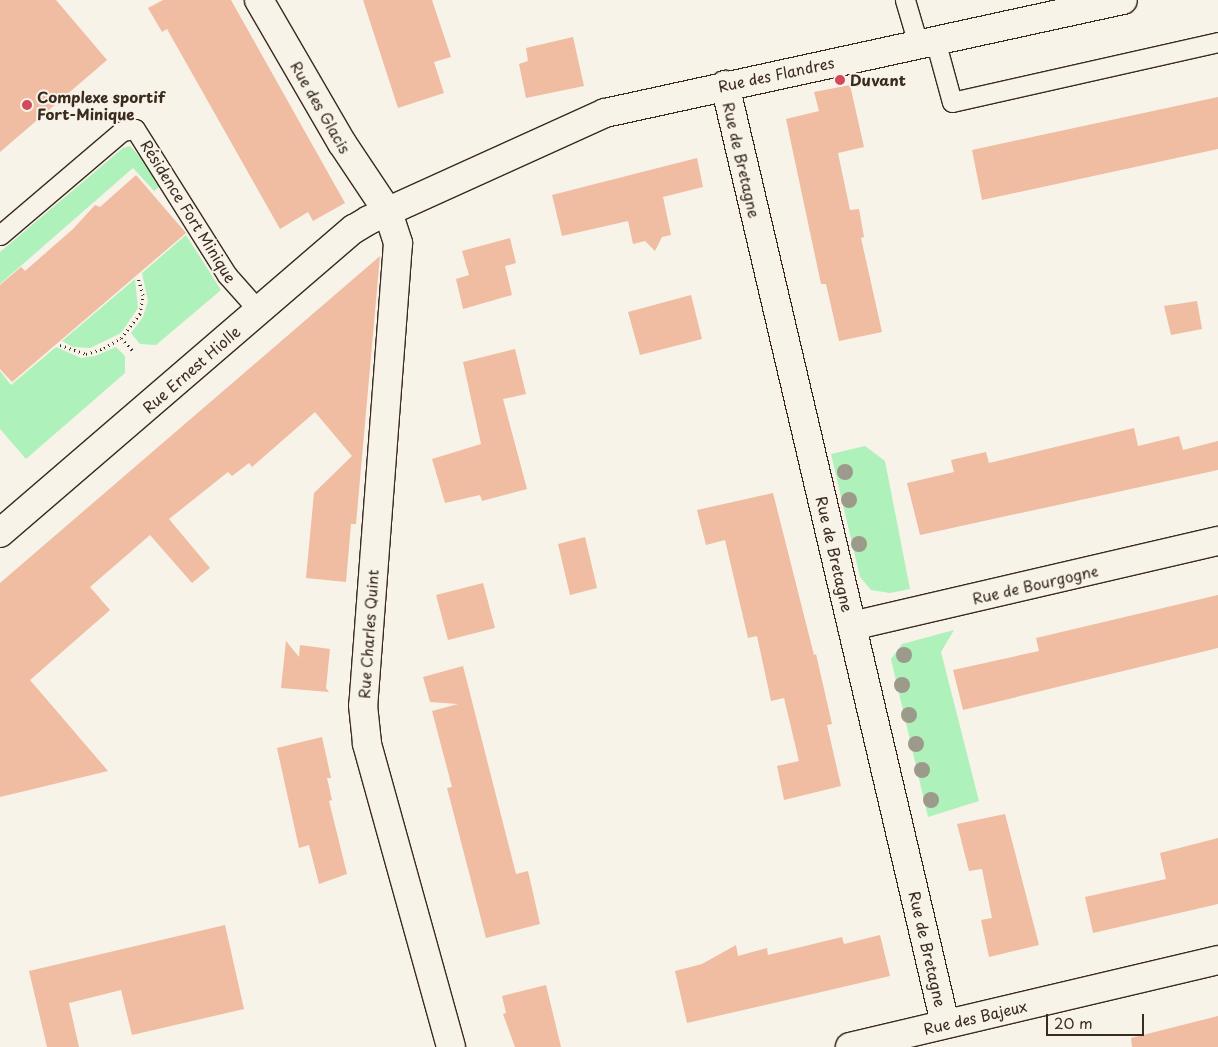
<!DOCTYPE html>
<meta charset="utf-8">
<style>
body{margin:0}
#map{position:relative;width:1218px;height:1047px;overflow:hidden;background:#f7f3e8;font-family:"Playpen Sans",sans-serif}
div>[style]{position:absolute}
.green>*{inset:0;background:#aef1ba}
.building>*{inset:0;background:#f0bca2}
.path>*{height:3px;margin-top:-1.5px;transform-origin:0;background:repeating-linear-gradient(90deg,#3b2a1e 0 1px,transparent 0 5px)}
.roads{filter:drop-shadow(1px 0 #3b2a1e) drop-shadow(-1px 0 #3b2a1e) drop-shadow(0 1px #3b2a1e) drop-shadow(0 -1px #3b2a1e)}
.service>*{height:19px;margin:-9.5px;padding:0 9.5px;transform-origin:9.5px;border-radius:9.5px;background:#f7f3e8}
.minor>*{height:28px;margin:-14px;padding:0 14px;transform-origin:14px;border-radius:14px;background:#f7f3e8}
.trees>*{width:16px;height:16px;margin:-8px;border-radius:50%;background:#9c9a8a}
.dots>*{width:14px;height:14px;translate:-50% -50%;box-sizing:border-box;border:2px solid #f7f3e8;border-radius:50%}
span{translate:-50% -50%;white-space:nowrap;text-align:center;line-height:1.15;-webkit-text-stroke:4px #f7f3e8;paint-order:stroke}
.street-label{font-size:15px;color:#3b2a1e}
.poi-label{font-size:15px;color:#3b2a1e;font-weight:700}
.left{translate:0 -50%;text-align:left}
.scale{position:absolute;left:1046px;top:1014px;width:98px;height:22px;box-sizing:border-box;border:2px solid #3b2a1e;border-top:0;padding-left:6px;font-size:15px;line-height:18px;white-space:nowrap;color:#3b2a1e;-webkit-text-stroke:4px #f7f3e8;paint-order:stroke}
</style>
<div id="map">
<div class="green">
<i style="clip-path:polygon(130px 146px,142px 159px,159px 187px,154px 191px,133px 168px,0 284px,0 252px,123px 148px)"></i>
<i style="clip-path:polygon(186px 235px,221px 290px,156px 345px,140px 344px,131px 333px,143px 317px,148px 301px,142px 273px)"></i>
<i style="clip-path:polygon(135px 279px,138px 308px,121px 333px,90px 348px,73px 347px,62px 341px)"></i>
<i style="clip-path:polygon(56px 347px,81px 358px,95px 356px,116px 347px,125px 356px,125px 373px,26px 459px,0 429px,0 371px,11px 385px)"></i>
<i style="clip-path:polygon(865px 446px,885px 461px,910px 589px,890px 593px,871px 590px,860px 577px,831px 454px)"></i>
<i style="clip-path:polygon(954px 630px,941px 652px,979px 801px,928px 817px,891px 659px,902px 644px)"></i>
</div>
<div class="building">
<i style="clip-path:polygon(0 0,56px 0,107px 60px,0 152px)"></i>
<i style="clip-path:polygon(163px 0,231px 0,345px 203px,313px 221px,308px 212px,280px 229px,167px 29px,162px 32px,148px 8px)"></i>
<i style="clip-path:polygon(363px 0,432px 0,451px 57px,434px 62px,444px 93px,398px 108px)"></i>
<i style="clip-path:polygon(573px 37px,584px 86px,526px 98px,519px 64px,528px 61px,526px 48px)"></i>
<i style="clip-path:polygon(850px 85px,864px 147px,838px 153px,850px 210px,859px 209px,864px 237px,861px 238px,882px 332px,839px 341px,826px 284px,821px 284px,786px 119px,819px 111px,814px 92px)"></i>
<i style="clip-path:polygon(1218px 97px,1218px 149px,982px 200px,972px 150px)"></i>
<i style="clip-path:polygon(697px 158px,703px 187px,663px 197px,671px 235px,662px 237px,655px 251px,645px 241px,633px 244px,628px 221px,562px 236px,552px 195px)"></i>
<i style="clip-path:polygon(136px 175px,186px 233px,12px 382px,0 369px,0 285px,21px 267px,25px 271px,73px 229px,95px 205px,100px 207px)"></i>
<i style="clip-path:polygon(510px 238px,516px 263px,505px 266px,512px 295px,463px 309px,456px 279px,469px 275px,462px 251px)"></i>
<i style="clip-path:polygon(380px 256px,356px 524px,351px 524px,346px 582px,306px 578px,314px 493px,352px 456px,315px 412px,252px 467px,249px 463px,232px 476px,228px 472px,169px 519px,210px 568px,192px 583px,150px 535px,90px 587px,110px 610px,30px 680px,108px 771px,0 797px,0 583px)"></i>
<i style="clip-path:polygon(691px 295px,702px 339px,640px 355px,628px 312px)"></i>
<i style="clip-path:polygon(1197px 301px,1202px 329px,1171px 335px,1164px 306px)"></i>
<i style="clip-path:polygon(515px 349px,526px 394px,503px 399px,527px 489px,482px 501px,480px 495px,445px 503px,432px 459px,481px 444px,463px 362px)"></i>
<i style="clip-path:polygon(1134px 428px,1138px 446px,1179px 436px,1183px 450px,1218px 441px,1218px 470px,920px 535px,907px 483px,954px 472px,951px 460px,986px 452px,989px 463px)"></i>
<i style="clip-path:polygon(773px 493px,814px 655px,816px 654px,832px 724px,827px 725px,841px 786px,784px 800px,777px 766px,799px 761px,784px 698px,771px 701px,757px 636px,748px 638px,725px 540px,706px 545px,697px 510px)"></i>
<i style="clip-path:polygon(585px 537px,597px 588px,570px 595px,558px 544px)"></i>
<i style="clip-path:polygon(483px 583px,495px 628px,448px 640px,436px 595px)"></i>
<i style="clip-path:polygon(1218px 595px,1218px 648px,963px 710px,953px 670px,1039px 651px,1036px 638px)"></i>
<i style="clip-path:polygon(286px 641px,299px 657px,300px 645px,330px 649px,326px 688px,329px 692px,281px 688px)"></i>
<i style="clip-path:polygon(463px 666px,516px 874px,528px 871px,540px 924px,486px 938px,447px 788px,452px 787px,432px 711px,458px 704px,430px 702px,423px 677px)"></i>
<i style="clip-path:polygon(322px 737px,331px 778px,327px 778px,332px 800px,329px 801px,347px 874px,319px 884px,309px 845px,299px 848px,277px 748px)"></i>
<i style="clip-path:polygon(1005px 814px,1039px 945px,989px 957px,981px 920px,992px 918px,982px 869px,969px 871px,957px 824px)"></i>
<i style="clip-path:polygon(1218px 838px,1218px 904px,1093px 933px,1085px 897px,1166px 879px,1160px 853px)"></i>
<i style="clip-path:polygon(225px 925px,244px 1009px,132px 1035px,121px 990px,69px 1003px,79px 1047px,47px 1047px,29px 971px)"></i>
<i style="clip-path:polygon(880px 935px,890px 976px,687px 1023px,675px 971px,702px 964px,736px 945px,738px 956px,767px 948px,768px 955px,842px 937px,844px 944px)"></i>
<i style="clip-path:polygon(546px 985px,561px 1047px,515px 1047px,503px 1014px,506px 1013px,502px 996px)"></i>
<i style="clip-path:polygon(1218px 1016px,1218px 1047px,1132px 1047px,1131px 1038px)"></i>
</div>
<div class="path">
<i style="left:121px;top:338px;width:19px;rotate:47deg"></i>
<i style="left:60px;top:345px;width:28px;rotate:19deg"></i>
<i style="left:86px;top:354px;width:19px;rotate:-18deg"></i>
<i style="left:104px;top:348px;width:20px;rotate:-30deg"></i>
<i style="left:121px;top:338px;width:31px;rotate:-52deg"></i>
<i style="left:140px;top:314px;width:19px;rotate:-81deg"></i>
<i style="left:143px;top:295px;width:19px;rotate:-106deg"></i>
</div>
<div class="roads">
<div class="service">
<i style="left:905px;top:0;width:46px;rotate:73.5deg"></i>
<i style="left:935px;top:40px;width:64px;rotate:74.7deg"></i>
<i style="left:952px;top:102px;width:273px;rotate:-12.7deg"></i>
<i style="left:0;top:235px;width:160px;rotate:-40.4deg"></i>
<i style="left:122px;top:131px;width:13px;rotate:-9deg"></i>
<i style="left:135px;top:129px;width:173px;rotate:57.8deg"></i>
<i style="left:227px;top:275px;width:48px;rotate:48.4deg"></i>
</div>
<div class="minor">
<i style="left:259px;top:0;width:165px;rotate:59.9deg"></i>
<i style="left:342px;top:143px;width:83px;rotate:56.3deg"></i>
<i style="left:388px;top:212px;width:33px;rotate:72deg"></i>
<i style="left:398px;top:243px;width:463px;rotate:94.3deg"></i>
<i style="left:363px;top:705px;width:39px;rotate:84deg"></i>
<i style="left:367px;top:744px;width:314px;rotate:74.5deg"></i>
<i style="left:725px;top:85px;width:964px;rotate:76.81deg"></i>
<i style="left:0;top:533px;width:467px;rotate:-40.7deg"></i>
<i style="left:354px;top:229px;width:17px;rotate:-31deg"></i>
<i style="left:369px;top:220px;width:259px;rotate:-24.4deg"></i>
<i style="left:605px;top:113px;width:530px;rotate:-12.31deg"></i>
<i style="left:852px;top:626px;width:376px;rotate:-13.1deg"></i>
<i style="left:850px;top:1047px;width:378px;rotate:-13.3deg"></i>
</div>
</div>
<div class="trees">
<i style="left:845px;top:472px"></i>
<i style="left:849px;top:500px"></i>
<i style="left:859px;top:544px"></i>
<i style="left:904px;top:655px"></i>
<i style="left:902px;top:685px"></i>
<i style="left:909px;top:715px"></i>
<i style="left:916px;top:744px"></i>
<i style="left:922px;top:770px"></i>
<i style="left:931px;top:800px"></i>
</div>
<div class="dots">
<i style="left:840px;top:80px;background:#d1495b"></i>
<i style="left:27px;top:105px;background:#d1495b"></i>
</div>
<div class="street-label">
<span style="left:776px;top:74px;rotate:-12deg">Rue des Flandres</span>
<span style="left:321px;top:107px;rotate:60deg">Rue des Glacis</span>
<span style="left:742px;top:160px;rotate:77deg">Rue de Bretagne</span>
<span style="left:189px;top:211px;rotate:58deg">Résidence Fort Minique</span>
<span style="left:191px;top:369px;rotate:-41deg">Rue Ernest Hiolle</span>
<span style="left:835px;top:554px;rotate:77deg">Rue de Bretagne</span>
<span style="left:1035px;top:584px;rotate:-13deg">Rue de Bourgogne</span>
<span style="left:368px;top:634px;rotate:-86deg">Rue Charles Quint</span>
<span style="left:928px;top:949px;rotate:77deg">Rue de Bretagne</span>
<span style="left:975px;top:1017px;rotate:-13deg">Rue des Bajeux</span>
</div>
<div class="poi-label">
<span class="left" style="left:850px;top:80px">Duvant</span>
<span class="left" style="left:37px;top:105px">Complexe sportif<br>Fort-Minique</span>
</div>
<div class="scale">20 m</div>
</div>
